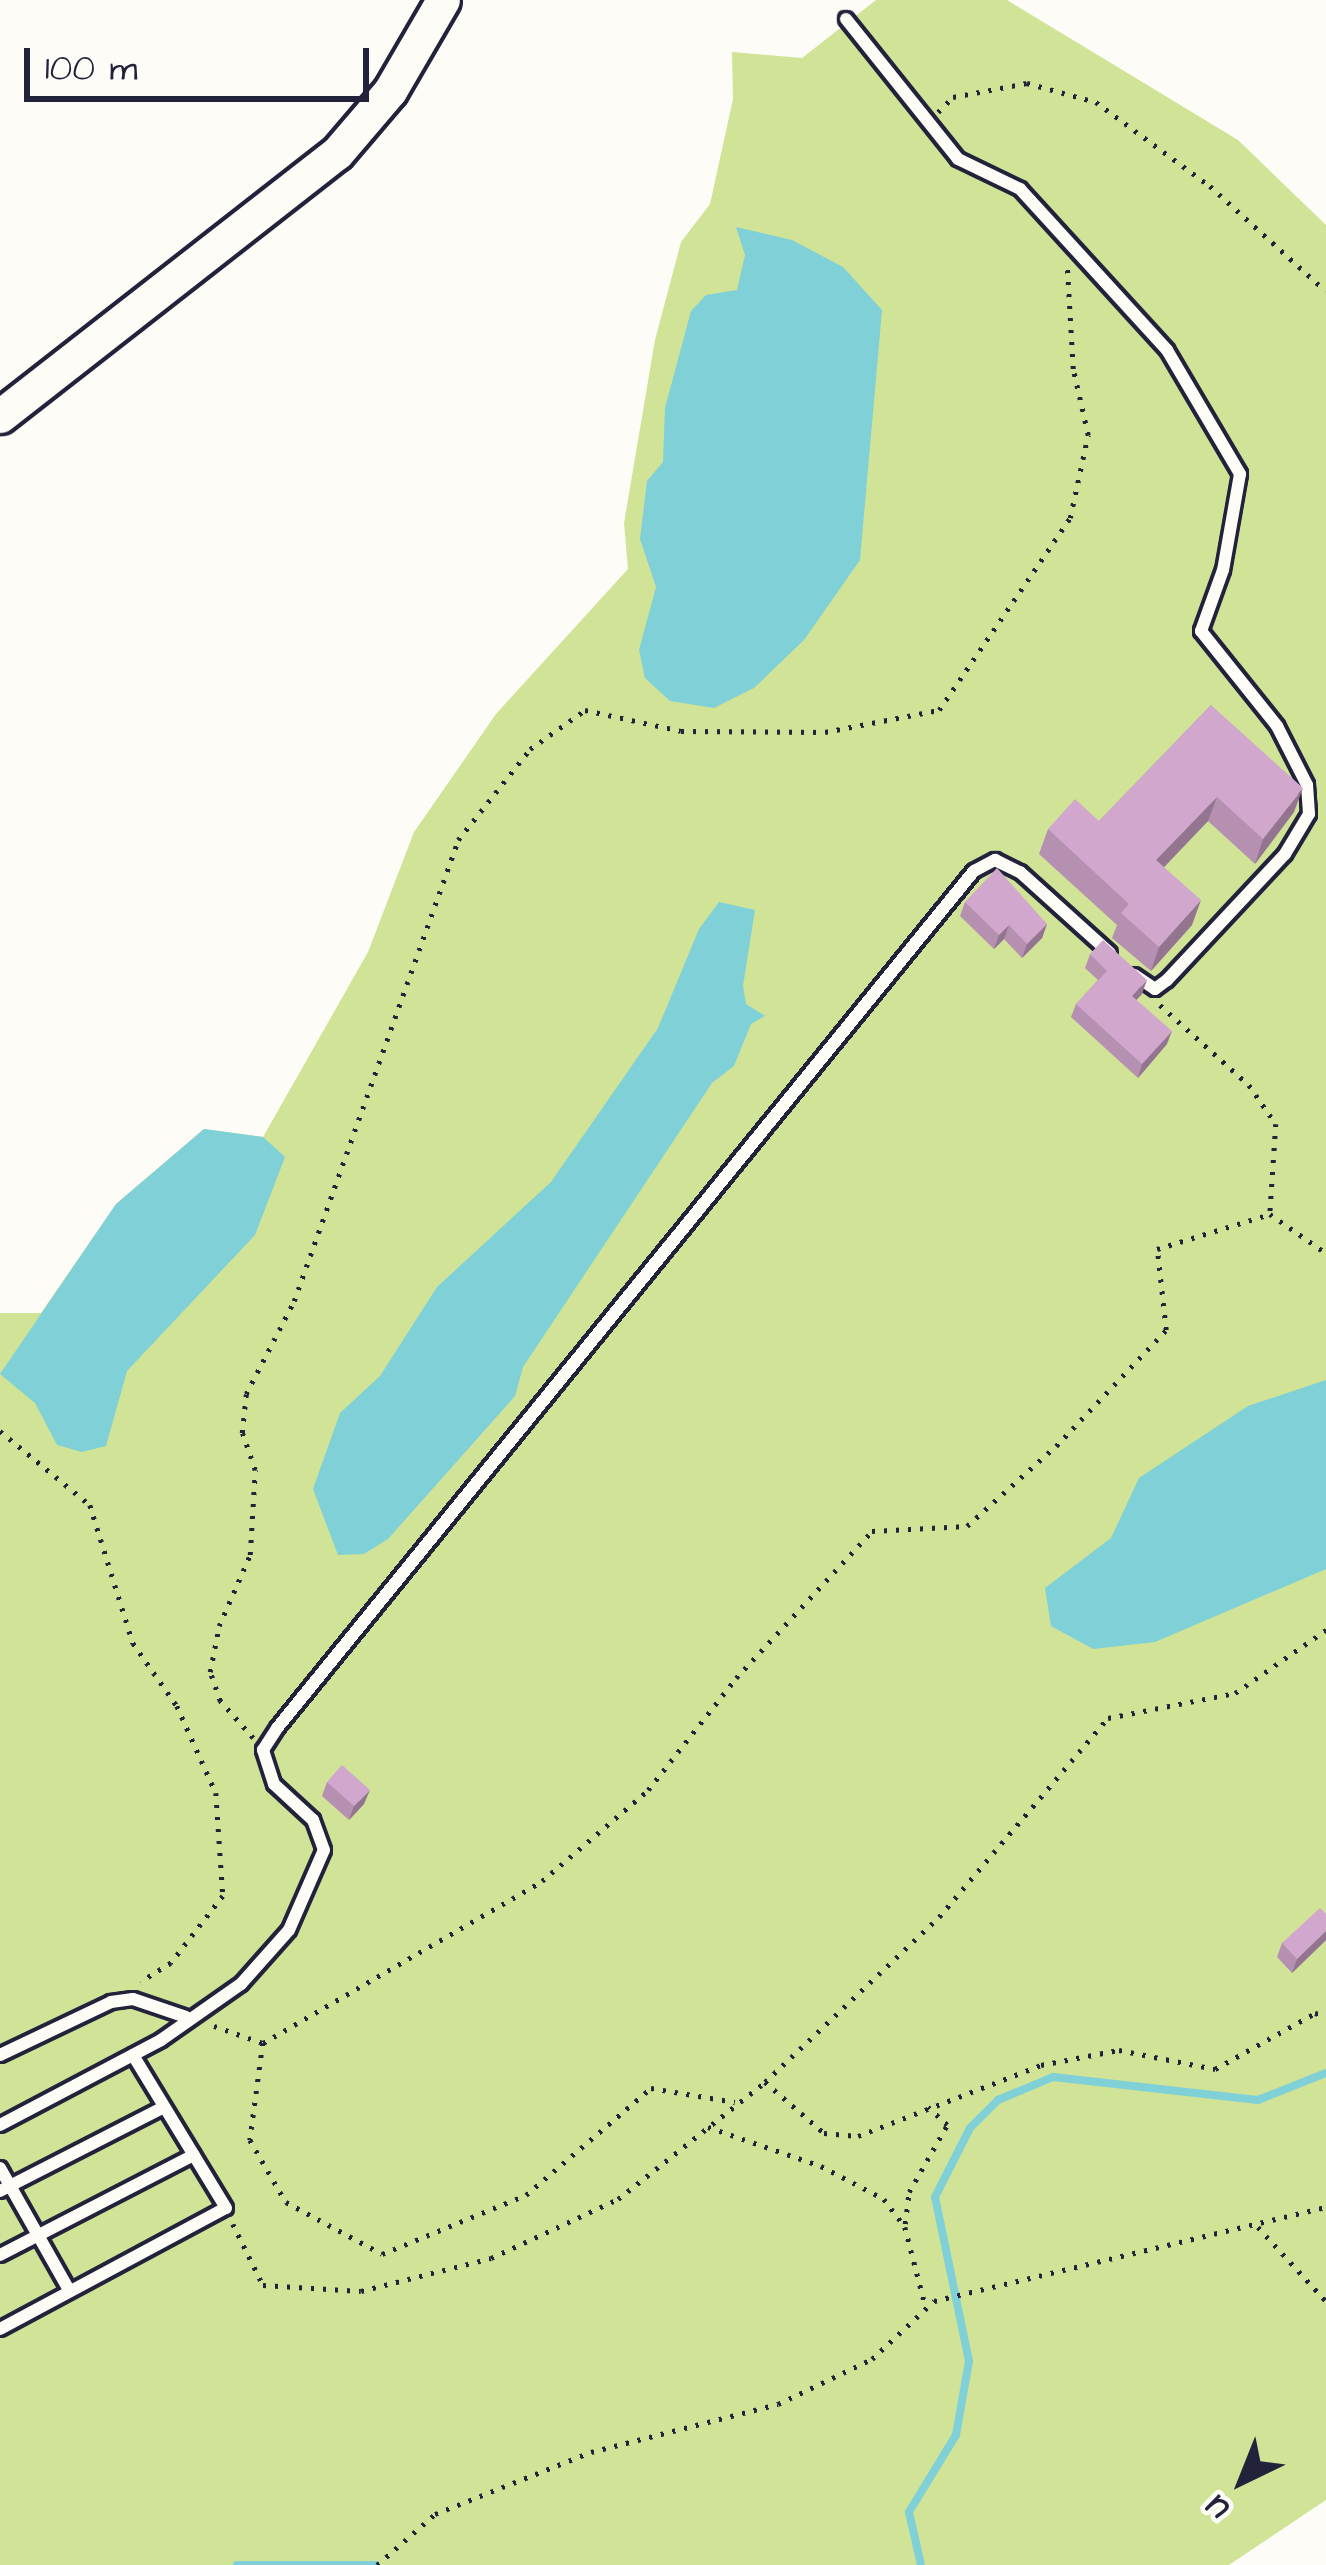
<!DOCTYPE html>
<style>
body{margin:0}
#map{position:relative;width:1326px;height:2565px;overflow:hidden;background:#fdfcf7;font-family:"Architects Daughter",sans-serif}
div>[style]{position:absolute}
.green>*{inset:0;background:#d0e397}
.water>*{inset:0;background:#7fd0d7}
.stream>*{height:8px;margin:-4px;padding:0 4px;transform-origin:4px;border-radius:4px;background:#7fd0d7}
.path>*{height:4.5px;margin-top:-2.25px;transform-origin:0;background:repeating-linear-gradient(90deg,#22223b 0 3px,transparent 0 12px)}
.roads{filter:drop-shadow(3px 0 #22223b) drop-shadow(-3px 0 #22223b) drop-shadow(0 3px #22223b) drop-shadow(0 -3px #22223b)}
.service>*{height:12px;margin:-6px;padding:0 6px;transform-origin:6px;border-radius:6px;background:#fdfcf7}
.secondary>*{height:33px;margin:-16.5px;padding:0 16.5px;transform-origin:16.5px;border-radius:16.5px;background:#fdfcf7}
.wall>*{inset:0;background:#b590b0}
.shaded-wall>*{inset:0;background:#937590}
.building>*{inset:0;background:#d2a7cd}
span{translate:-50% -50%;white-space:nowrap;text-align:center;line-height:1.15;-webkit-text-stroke:9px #fdfcf7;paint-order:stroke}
.north{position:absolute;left:1182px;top:2421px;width:120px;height:120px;-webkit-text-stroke:9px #fdfcf7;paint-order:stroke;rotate:223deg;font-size:33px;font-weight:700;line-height:48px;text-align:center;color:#22223b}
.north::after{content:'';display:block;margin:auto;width:42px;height:54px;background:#22223b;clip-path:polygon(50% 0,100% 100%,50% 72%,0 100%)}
.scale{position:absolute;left:24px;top:48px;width:345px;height:54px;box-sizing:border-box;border:6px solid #22223b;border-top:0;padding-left:15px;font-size:36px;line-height:42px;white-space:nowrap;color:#22223b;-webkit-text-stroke:9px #fdfcf7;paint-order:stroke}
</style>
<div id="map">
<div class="green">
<i style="clip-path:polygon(876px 0,1007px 0,1238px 140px,1326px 225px,1326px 2500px,1229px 2565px,0 2565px,0 1313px,41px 1313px,116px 1204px,204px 1129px,263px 1137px,368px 952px,414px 832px,496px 714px,628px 569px,624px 523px,655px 340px,681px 242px,710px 204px,733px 99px,732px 52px,802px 58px)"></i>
</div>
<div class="water">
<i style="clip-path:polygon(736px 227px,792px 240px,843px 267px,882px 310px,860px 560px,804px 640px,754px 688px,714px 708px,670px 701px,645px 678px,639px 650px,656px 587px,640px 539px,647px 481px,663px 462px,665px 408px,691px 311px,706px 295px,737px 290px,745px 255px)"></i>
<i style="clip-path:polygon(719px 902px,755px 910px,743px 986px,746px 1004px,765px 1016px,751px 1024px,734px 1066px,712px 1083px,523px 1367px,515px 1396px,388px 1539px,364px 1554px,338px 1555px,313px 1489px,340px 1413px,380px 1376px,437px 1287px,551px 1182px,658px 1028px,699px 929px)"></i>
<i style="clip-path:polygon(204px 1129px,263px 1137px,285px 1157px,255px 1235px,127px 1371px,106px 1446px,82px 1452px,57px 1445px,35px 1403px,0 1374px,116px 1204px)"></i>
<i style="clip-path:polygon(1326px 1380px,1326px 1569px,1155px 1642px,1093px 1649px,1051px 1626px,1045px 1588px,1111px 1538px,1139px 1478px,1248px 1406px)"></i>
</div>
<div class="stream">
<i style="left:237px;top:2565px;width:139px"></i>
<i style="left:921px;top:2565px;width:54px;rotate:-102.8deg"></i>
<i style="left:909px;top:2512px;width:90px;rotate:-58.6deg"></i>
<i style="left:956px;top:2435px;width:75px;rotate:-80deg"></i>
<i style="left:969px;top:2361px;width:167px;rotate:-101.7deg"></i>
<i style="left:935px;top:2197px;width:77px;rotate:-63.1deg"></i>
<i style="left:970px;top:2128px;width:40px;rotate:-45deg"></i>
<i style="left:998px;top:2100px;width:60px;rotate:-22.7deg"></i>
<i style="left:1053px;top:2077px;width:206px;rotate:6.4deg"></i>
<i style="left:1258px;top:2100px;width:73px;rotate:-21.7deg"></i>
</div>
<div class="path">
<i style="left:938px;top:112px;width:21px;rotate:-45deg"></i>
<i style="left:953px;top:97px;width:75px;rotate:-10.7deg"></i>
<i style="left:1027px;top:83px;width:72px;rotate:15.4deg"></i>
<i style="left:1096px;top:102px;width:142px;rotate:36.4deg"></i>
<i style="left:1210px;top:186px;width:156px;rotate:42.2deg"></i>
<i style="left:1160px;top:1005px;width:120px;rotate:42deg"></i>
<i style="left:1249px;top:1085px;width:47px;rotate:55.3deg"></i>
<i style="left:1276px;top:1124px;width:90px;rotate:93.8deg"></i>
<i style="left:1270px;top:1214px;width:68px;rotate:34.9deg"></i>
<i style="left:0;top:1431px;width:117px;rotate:39.4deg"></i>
<i style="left:90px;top:1505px;width:145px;rotate:72.7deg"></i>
<i style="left:133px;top:1643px;width:77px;rotate:55.1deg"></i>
<i style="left:177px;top:1706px;width:95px;rotate:65.9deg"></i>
<i style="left:216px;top:1793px;width:103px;rotate:86.1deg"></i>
<i style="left:223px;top:1896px;width:85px;rotate:127.8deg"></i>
<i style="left:171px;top:1963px;width:36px;rotate:148deg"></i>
<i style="left:253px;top:1738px;width:50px;rotate:-131.7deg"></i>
<i style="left:220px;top:1701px;width:31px;rotate:-109deg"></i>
<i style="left:210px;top:1672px;width:47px;rotate:-78.9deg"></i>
<i style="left:219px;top:1626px;width:77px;rotate:-66.4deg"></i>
<i style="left:250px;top:1555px;width:85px;rotate:-86.6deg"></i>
<i style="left:255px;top:1470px;width:39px;rotate:-109deg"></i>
<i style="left:242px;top:1433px;width:39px;rotate:-84deg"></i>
<i style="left:246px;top:1394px;width:105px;rotate:-62.7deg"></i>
<i style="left:294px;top:1301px;width:489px;rotate:-70.4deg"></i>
<i style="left:458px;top:840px;width:116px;rotate:-51.6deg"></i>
<i style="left:530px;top:749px;width:67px;rotate:-35.3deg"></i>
<i style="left:585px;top:710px;width:98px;rotate:12.3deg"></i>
<i style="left:681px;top:731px;width:144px;rotate:0.4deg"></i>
<i style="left:825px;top:732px;width:116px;rotate:-10.9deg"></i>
<i style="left:939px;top:710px;width:232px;rotate:-55.7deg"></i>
<i style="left:1070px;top:518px;width:85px;rotate:-77.8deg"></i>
<i style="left:1088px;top:435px;width:68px;rotate:-102.8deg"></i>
<i style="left:1073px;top:369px;width:103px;rotate:-93.3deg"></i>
<i style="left:214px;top:2026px;width:52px;rotate:19.1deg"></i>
<i style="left:263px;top:2043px;width:323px;rotate:-30.1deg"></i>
<i style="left:542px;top:1881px;width:140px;rotate:-40.6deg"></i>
<i style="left:648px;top:1790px;width:142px;rotate:-51.8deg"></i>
<i style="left:736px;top:1678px;width:200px;rotate:-47.2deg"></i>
<i style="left:872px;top:1531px;width:95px;rotate:-3deg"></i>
<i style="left:967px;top:1526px;width:120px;rotate:-42deg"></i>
<i style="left:1056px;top:1446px;width:160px;rotate:-46.5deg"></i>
<i style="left:1166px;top:1330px;width:81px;rotate:-96.3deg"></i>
<i style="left:1157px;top:1249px;width:118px;rotate:-17.2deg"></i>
<i style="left:263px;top:2043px;width:98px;rotate:97.6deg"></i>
<i style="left:250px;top:2140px;width:72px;rotate:59.9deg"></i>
<i style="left:286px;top:2202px;width:109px;rotate:28.4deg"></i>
<i style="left:382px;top:2254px;width:156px;rotate:-22.3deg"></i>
<i style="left:526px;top:2195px;width:165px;rotate:-40.6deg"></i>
<i style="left:651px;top:2088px;width:85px;rotate:9.5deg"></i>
<i style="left:765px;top:2082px;width:78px;rotate:40.8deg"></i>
<i style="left:824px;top:2133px;width:34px;rotate:5deg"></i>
<i style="left:858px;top:2136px;width:196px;rotate:-21.2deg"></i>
<i style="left:1041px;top:2065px;width:79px;rotate:-10.9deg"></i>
<i style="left:1119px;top:2050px;width:98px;rotate:11.2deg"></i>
<i style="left:1215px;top:2069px;width:115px;rotate:-29.2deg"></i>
<i style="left:1315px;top:2013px;width:11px;rotate:15deg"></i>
<i style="left:708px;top:2127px;width:120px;rotate:19deg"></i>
<i style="left:821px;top:2166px;width:71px;rotate:27.6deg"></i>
<i style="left:884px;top:2199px;width:35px;rotate:53deg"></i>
<i style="left:905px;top:2227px;width:84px;rotate:75.5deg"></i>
<i style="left:233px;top:2224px;width:68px;rotate:63.8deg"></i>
<i style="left:263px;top:2285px;width:98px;rotate:3.5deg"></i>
<i style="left:361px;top:2291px;width:134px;rotate:-14.2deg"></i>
<i style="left:491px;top:2258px;width:140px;rotate:-24.9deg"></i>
<i style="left:618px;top:2199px;width:188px;rotate:-38.5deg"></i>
<i style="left:765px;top:2082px;width:240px;rotate:-43.5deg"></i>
<i style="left:939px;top:1917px;width:261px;rotate:-49.7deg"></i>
<i style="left:1108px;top:1718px;width:129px;rotate:-11.1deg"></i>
<i style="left:1235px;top:1693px;width:111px;rotate:-34.7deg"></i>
<i style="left:905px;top:2224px;width:32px;rotate:-83deg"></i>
<i style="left:909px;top:2192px;width:77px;rotate:-60.4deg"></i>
<i style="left:947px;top:2125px;width:26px;rotate:-137deg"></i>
<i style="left:1258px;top:2227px;width:100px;rotate:47.4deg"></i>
<i style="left:377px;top:2565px;width:77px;rotate:-41.3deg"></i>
<i style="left:435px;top:2514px;width:168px;rotate:-21.7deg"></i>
<i style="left:591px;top:2452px;width:193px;rotate:-14.4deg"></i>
<i style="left:778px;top:2404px;width:104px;rotate:-25.6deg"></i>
<i style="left:872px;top:2359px;width:85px;rotate:-43.1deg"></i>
<i style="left:934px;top:2301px;width:403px;rotate:-13.5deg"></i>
</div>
<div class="roads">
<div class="service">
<i style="left:846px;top:19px;width:179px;rotate:51.3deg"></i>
<i style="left:958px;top:159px;width:69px;rotate:25.8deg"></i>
<i style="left:1020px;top:189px;width:218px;rotate:47.6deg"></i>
<i style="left:1167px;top:350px;width:144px;rotate:59.5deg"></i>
<i style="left:1240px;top:474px;width:97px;rotate:100deg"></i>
<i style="left:1223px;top:570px;width:65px;rotate:109.8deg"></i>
<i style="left:1201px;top:631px;width:122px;rotate:51.3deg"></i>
<i style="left:1277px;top:726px;width:66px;rotate:63deg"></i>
<i style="left:1307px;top:785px;width:29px;rotate:86deg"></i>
<i style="left:1309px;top:814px;width:47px;rotate:121deg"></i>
<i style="left:1285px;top:854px;width:173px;rotate:133.1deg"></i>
<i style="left:1167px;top:980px;width:15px;rotate:143deg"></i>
<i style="left:1155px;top:989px;width:25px;rotate:-146deg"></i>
<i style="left:0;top:2055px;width:123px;rotate:-25.5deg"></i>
<i style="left:111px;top:2002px;width:22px;rotate:-8deg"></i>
<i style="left:133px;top:1999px;width:56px;rotate:18.8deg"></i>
<i style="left:0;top:2125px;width:182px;rotate:-27.8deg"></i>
<i style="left:161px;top:2040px;width:98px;rotate:-35deg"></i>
<i style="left:241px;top:1984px;width:72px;rotate:-48.4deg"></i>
<i style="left:289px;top:1930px;width:87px;rotate:-66.4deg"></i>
<i style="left:324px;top:1850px;width:32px;rotate:-110deg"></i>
<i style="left:313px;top:1820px;width:53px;rotate:-137.3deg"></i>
<i style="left:274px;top:1784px;width:36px;rotate:-108deg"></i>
<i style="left:263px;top:1750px;width:27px;rotate:-57deg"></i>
<i style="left:278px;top:1727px;width:1103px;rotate:-50.89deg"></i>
<i style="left:974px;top:871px;width:24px;rotate:-28deg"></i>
<i style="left:995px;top:860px;width:28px;rotate:26deg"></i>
<i style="left:1020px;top:872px;width:121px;rotate:42deg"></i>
<i style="left:0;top:2168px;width:140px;rotate:60.5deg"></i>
<i style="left:0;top:2191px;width:184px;rotate:-27.1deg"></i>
<i style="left:0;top:2255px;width:218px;rotate:-27.3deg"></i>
<i style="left:0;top:2329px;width:256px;rotate:-28.2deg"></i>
<i style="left:226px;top:2208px;width:179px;rotate:-121.3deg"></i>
</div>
<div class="secondary">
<i style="left:0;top:416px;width:427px;rotate:-38deg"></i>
<i style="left:337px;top:153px;width:82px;rotate:-49.5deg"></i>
<i style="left:390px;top:91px;width:105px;rotate:-59.8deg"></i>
</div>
</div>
<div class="wall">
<i style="clip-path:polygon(1211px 705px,1294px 812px,1255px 864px,1208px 821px,1164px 867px,1192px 925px,1151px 971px,1112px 938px,1117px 925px,1039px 854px,1048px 829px,1099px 821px)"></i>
<i style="clip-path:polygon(965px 902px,1047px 924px,1042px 938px,1022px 958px,1004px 939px,994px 949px,960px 916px)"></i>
<i style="clip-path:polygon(1090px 954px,1142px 994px,1136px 1000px,1167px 1044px,1138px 1078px,1071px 1017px,1076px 1004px,1098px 980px,1085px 968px)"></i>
<i style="clip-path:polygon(327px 1782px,364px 1804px,349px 1820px,322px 1796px)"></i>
<i style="clip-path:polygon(1326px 1914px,1326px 1940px,1292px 1973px,1277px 1957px,1282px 1943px)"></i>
</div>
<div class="shaded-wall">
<i style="clip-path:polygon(1303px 788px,1294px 812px,1255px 864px,1263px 839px)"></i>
<i style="clip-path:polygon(1217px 797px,1208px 821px,1147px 885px,1156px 860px)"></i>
<i style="clip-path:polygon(1201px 900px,1192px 925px,1151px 971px,1159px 947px)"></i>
<i style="clip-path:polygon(1047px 924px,1042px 938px,1022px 958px,1027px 944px)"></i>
<i style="clip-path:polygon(1009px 925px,1004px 939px,994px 949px,999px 935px)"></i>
<i style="clip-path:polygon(1147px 980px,1142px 994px,1127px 1010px,1132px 996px)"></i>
<i style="clip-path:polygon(1172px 1031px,1167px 1044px,1138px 1078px,1142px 1064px)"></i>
<i style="clip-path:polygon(370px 1790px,364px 1804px,349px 1820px,354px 1806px)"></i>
<i style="clip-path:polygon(1326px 1931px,1326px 1940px,1292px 1973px,1297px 1959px)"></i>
</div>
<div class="building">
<i style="clip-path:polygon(1211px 705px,1303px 788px,1263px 839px,1217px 797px,1156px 860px,1201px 900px,1159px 947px,1121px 913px,1129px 904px,1048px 829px,1075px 799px,1099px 821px)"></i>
<i style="clip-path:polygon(997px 868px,1047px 924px,1027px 944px,1009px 925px,999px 935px,965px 902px)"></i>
<i style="clip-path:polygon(1103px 940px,1147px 980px,1132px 996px,1172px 1031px,1142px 1064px,1076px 1004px,1107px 971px,1090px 954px)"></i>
<i style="clip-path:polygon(342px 1765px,370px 1790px,354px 1806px,327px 1782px)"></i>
<i style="clip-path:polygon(1320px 1908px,1326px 1914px,1326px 1931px,1297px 1959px,1282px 1943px)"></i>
</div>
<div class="north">U</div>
<div class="scale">100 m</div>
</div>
